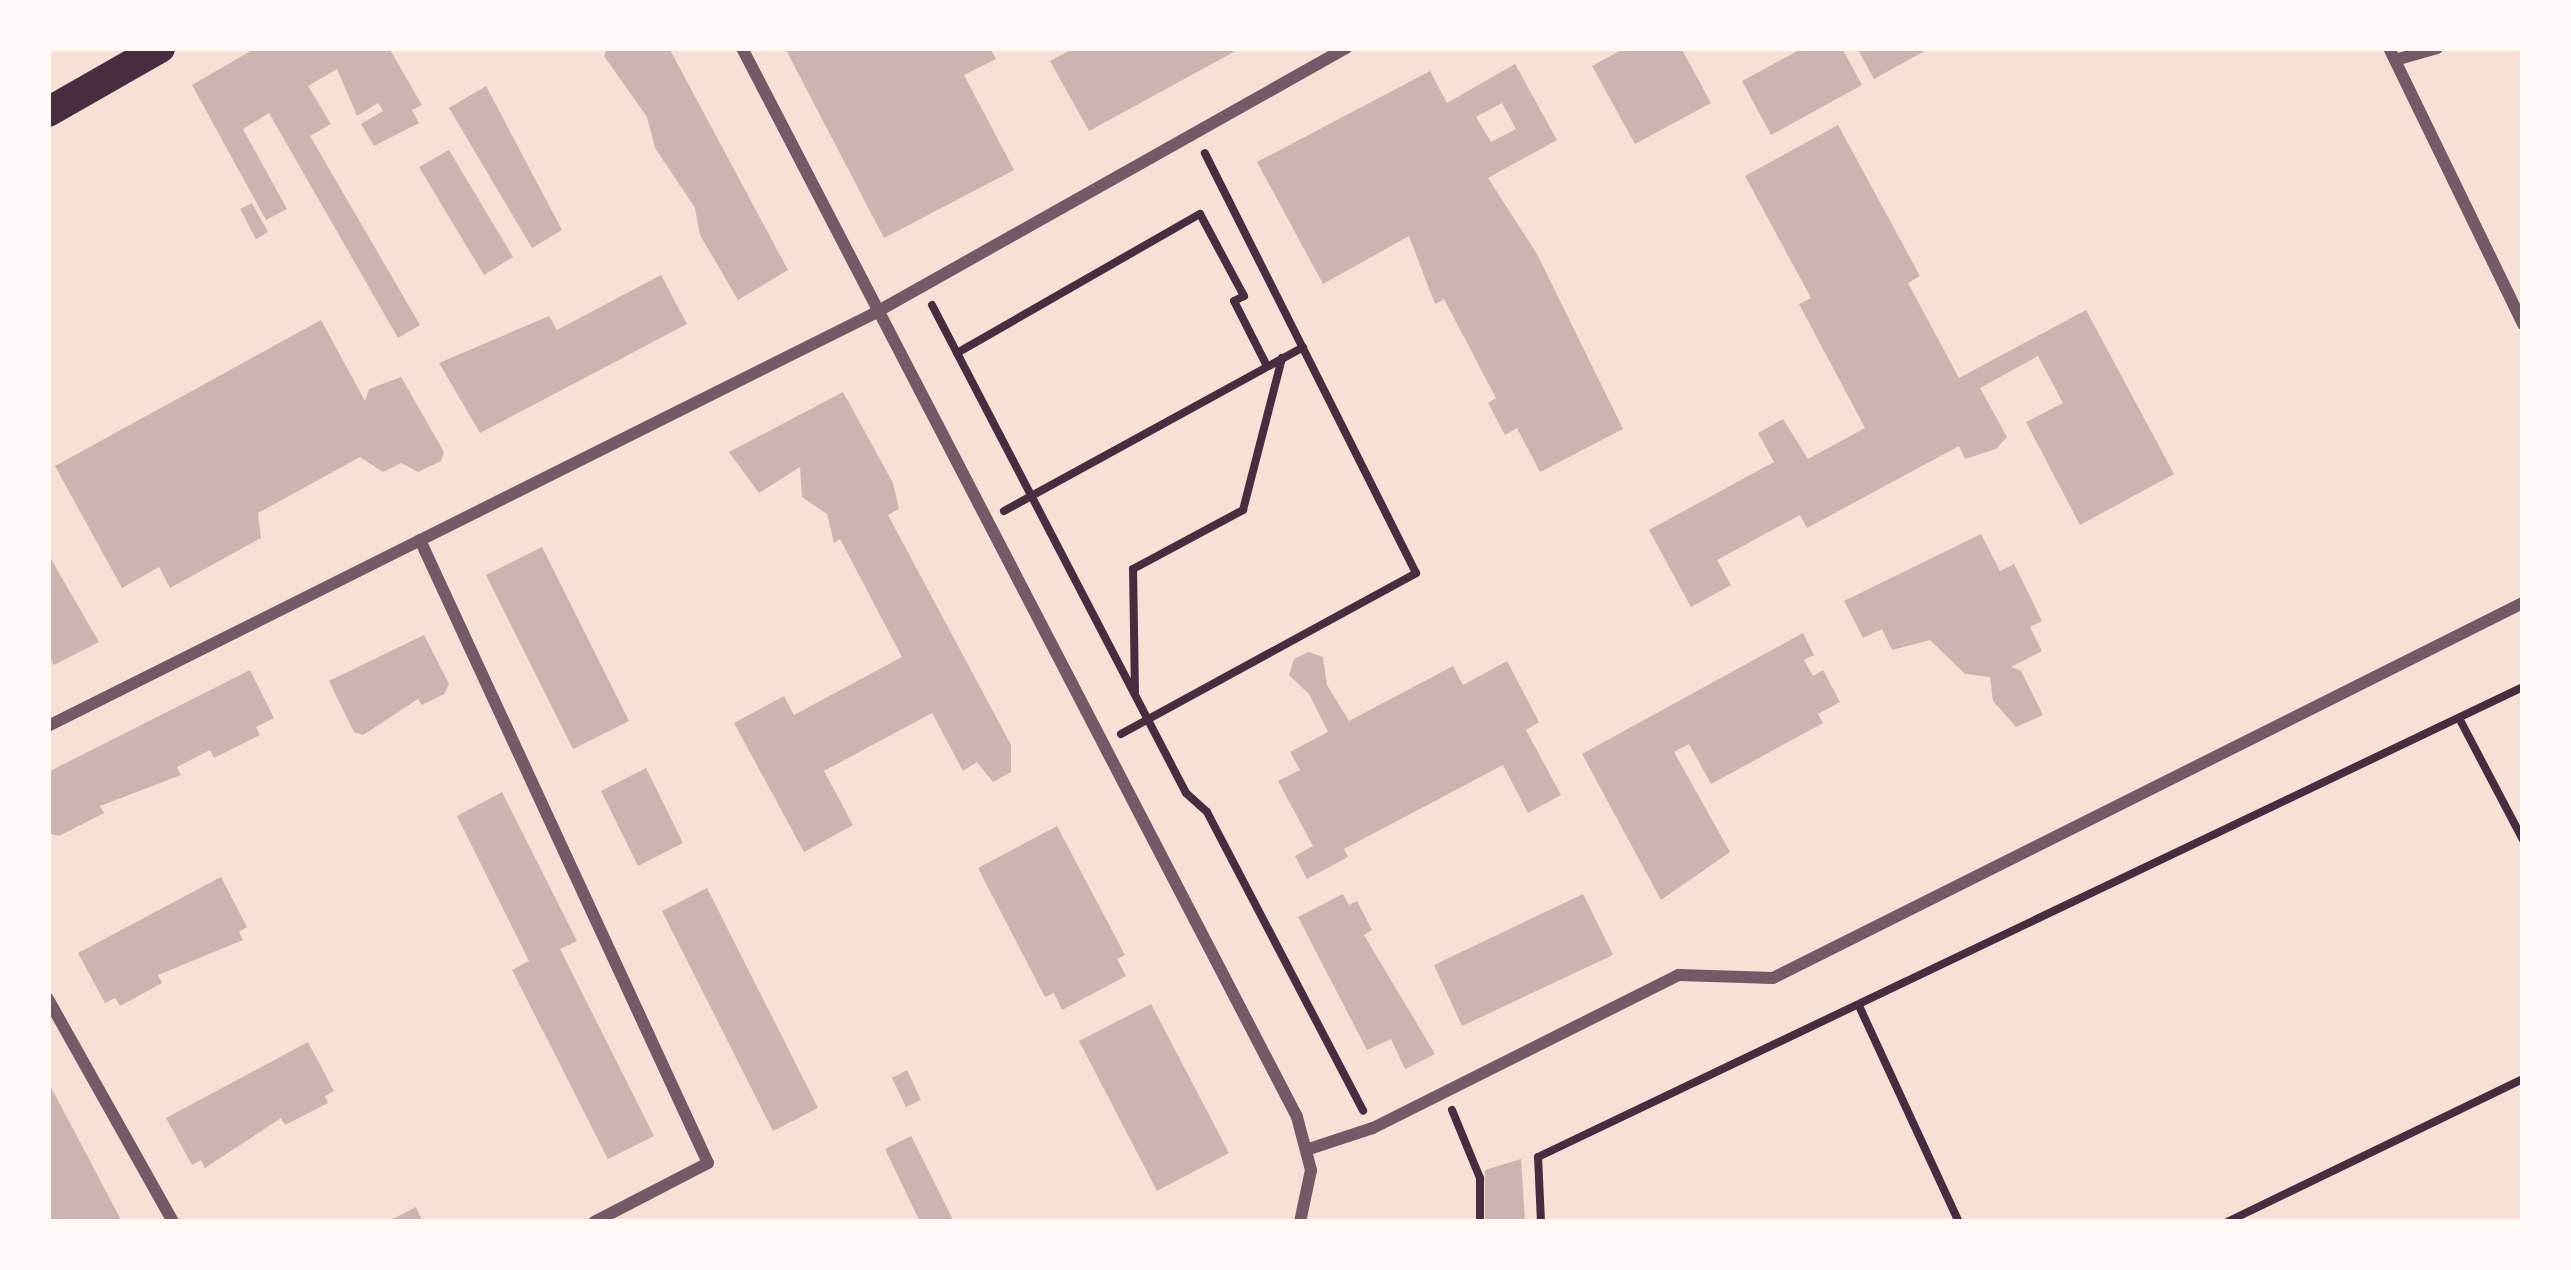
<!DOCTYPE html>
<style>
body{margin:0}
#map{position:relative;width:2571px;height:1270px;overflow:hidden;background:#f7e1d7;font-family:"Noto Serif",serif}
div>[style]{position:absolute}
.building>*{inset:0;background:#ccb4b1}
.path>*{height:8px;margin:-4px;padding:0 4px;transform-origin:4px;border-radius:4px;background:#4a2c40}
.minor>*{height:12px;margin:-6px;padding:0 6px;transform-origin:6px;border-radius:6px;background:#755966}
.primary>*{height:30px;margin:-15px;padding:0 15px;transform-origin:15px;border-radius:15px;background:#4a2c40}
span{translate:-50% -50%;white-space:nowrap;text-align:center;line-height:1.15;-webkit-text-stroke:9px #fffaf5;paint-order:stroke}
.frame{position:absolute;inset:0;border:51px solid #fffaf5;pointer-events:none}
</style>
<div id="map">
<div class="building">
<i style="clip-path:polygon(256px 48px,389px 48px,422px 105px,412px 110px,419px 123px,374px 146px,361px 124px,383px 111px,378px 103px,357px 116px,337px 69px,308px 86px,331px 124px,310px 136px,420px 325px,398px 338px,269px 113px,243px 129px,287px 209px,266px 220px,192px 85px)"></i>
<i style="clip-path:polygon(607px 48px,669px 48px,788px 270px,738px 300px,700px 235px,695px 208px,655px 148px,647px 117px,604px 56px)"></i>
<i style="clip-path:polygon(785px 48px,990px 48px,996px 59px,964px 75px,1014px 170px,884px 238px)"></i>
<i style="clip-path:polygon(1074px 48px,1241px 48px,1089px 131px,1050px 61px)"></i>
<i style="clip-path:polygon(1625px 48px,1681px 48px,1711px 103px,1635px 144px,1592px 66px)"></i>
<i style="clip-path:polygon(1803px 48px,1842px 48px,1862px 85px,1771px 135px,1742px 81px)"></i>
<i style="clip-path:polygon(1857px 48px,1930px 48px,1874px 79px)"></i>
<i style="clip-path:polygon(evenodd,1515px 64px,1557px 140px,1488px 178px,1537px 254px,1623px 429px,1540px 472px,1517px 428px,1505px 435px,1488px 403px,1496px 398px,1444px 299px,1435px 304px,1409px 236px,1323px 284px,1257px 162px,1430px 71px,1447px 103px,1515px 64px,1502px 103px,1516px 129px,1491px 142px,1476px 117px,1502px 103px)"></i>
<i style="clip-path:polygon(486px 86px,562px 230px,532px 248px,449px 108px)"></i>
<i style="clip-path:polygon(1838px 125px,1920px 276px,1908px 283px,1959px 378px,2086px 310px,2174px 474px,2080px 525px,2026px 422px,2063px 403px,2038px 356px,1980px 388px,2007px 437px,1996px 449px,1965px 459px,1959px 446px,1807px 528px,1800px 515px,1717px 560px,1731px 585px,1691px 607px,1649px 530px,1774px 462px,1758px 433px,1783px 419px,1808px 459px,1865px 428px,1799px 304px,1811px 298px,1745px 176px)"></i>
<i style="clip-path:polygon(449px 150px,513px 257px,484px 275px,419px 167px)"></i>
<i style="clip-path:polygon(252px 203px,268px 232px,256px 239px,240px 209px)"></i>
<i style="clip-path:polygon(661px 275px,687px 324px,480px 433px,439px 363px,549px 316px,557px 330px)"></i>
<i style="clip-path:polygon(321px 320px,365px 401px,369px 389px,401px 377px,444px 452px,441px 461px,418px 472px,401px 463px,383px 472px,360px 457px,258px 513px,261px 538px,170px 588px,159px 567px,122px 588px,55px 466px)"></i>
<i style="clip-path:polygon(843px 392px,893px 483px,899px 509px,888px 515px,1011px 745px,1011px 772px,993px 782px,977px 762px,963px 771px,932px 713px,824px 771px,853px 825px,804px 852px,734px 723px,784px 696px,794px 715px,902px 657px,840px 539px,834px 543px,827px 514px,802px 497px,800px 467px,759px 493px,729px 452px)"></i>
<i style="clip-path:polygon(1981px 534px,2000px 571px,2014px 564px,2042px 621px,2030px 627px,2042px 651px,2011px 667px,2021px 671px,2043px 715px,2016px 727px,1993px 701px,1990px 677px,1965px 674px,1930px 640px,1892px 650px,1882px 629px,1863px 638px,1844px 601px)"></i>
<i style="clip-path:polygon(542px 547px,629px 721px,573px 749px,486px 575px)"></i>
<i style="clip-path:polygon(48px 554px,99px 642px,54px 665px,48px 655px)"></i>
<i style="clip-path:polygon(1803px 633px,1814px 655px,1804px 660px,1813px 676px,1823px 670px,1840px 702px,1818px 714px,1823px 723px,1711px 784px,1689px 744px,1674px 752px,1730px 852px,1661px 900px,1582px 754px)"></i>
<i style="clip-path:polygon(424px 635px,449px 684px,444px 694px,422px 705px,418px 699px,363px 735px,354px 732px,329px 681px)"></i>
<i style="clip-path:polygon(1308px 652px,1323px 657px,1327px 685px,1349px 721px,1453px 666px,1463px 685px,1507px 661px,1539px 722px,1526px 730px,1561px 795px,1528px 813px,1503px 765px,1344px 849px,1348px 857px,1307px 879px,1295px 856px,1313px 846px,1278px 781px,1300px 770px,1290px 752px,1328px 732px,1309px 694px,1289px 675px,1294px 659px)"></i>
<i style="clip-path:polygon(250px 670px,274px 718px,256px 727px,260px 735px,214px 758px,210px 750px,177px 767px,181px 775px,100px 806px,104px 813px,59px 836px,48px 833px,48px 772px)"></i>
<i style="clip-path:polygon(646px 768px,683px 843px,638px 866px,601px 791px)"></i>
<i style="clip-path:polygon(502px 792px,577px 941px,560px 949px,654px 1136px,608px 1159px,512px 970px,529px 961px,457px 816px)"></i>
<i style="clip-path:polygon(1057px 826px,1125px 955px,1117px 959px,1126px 976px,1062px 1010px,1054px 993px,1045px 997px,978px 868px)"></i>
<i style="clip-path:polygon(221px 877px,247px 927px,239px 932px,243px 940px,158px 975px,162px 983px,120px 1006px,115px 998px,105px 1003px,78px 953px)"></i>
<i style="clip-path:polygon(707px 888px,818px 1108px,773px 1131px,662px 911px)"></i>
<i style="clip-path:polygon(1343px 894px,1349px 905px,1357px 901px,1372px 930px,1364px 935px,1435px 1054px,1405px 1069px,1391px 1039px,1367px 1050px,1298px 917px)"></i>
<i style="clip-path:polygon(1583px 894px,1613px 955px,1462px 1026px,1434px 965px)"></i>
<i style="clip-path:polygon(1151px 1004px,1229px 1153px,1157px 1191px,1079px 1041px)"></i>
<i style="clip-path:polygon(308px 1042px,334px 1091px,325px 1096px,328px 1103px,285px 1125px,281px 1118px,205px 1168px,201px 1160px,192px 1165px,166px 1118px)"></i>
<i style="clip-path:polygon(907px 1070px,921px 1100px,906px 1107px,892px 1078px)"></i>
<i style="clip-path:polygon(48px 1082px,70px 1123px,122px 1222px,48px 1222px)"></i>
<i style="clip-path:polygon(911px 1136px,954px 1222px,920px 1222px,885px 1149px)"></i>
<i style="clip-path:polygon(1521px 1159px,1525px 1222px,1485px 1222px,1485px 1170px)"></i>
<i style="clip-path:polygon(416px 1207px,423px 1222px,387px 1222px)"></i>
</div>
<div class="path">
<i style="left:932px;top:305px;width:550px;rotate:62.5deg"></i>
<i style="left:1186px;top:793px;width:28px;rotate:42deg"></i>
<i style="left:1207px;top:812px;width:337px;rotate:62.4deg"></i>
<i style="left:957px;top:353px;width:280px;rotate:-29.8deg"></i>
<i style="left:1200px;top:214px;width:93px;rotate:61.8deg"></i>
<i style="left:1244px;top:296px;width:11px;rotate:153deg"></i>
<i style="left:1234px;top:301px;width:73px;rotate:63.1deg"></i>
<i style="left:1004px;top:511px;width:341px;rotate:-28.7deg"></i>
<i style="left:1135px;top:694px;width:125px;rotate:-90.9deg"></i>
<i style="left:1133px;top:569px;width:125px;rotate:-28.2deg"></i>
<i style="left:1243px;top:510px;width:157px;rotate:-75.6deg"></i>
<i style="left:2459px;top:718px;width:138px;rotate:62.3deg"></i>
<i style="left:1121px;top:734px;width:336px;rotate:-28.6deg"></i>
<i style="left:1416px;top:573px;width:470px;rotate:-116.7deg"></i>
<i style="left:1860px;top:1008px;width:236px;rotate:65.2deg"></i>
<i style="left:1452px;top:1110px;width:74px;rotate:67.6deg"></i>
<i style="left:1480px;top:1178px;width:44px;rotate:90deg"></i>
<i style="left:1541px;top:1222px;width:65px;rotate:-92.6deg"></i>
<i style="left:1538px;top:1157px;width:1091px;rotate:-25.51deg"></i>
<i style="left:2227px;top:1222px;width:329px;rotate:-25.8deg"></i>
</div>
<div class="minor">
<i style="left:742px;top:48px;width:1204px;rotate:62.56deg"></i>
<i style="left:1297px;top:1117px;width:55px;rotate:75.2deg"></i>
<i style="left:1311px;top:1170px;width:53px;rotate:101.9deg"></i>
<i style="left:2389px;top:48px;width:307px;rotate:64.1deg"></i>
<i style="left:2395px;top:60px;width:44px;rotate:-15.9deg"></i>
<i style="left:420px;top:540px;width:686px;rotate:65.19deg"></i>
<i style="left:708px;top:1163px;width:128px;rotate:152.6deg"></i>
<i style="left:48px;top:726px;width:922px;rotate:-26.54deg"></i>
<i style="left:873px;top:314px;width:543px;rotate:-29.35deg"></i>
<i style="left:48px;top:999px;width:256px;rotate:60.7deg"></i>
<i style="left:1309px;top:1149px;width:67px;rotate:-18.2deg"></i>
<i style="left:1373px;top:1128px;width:342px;rotate:-26.6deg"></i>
<i style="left:1679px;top:975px;width:94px;rotate:1.8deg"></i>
<i style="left:1773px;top:978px;width:839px;rotate:-26.57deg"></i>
</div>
<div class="primary">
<i style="left:48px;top:112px;width:129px;rotate:-29.7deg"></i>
</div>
<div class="frame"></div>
</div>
